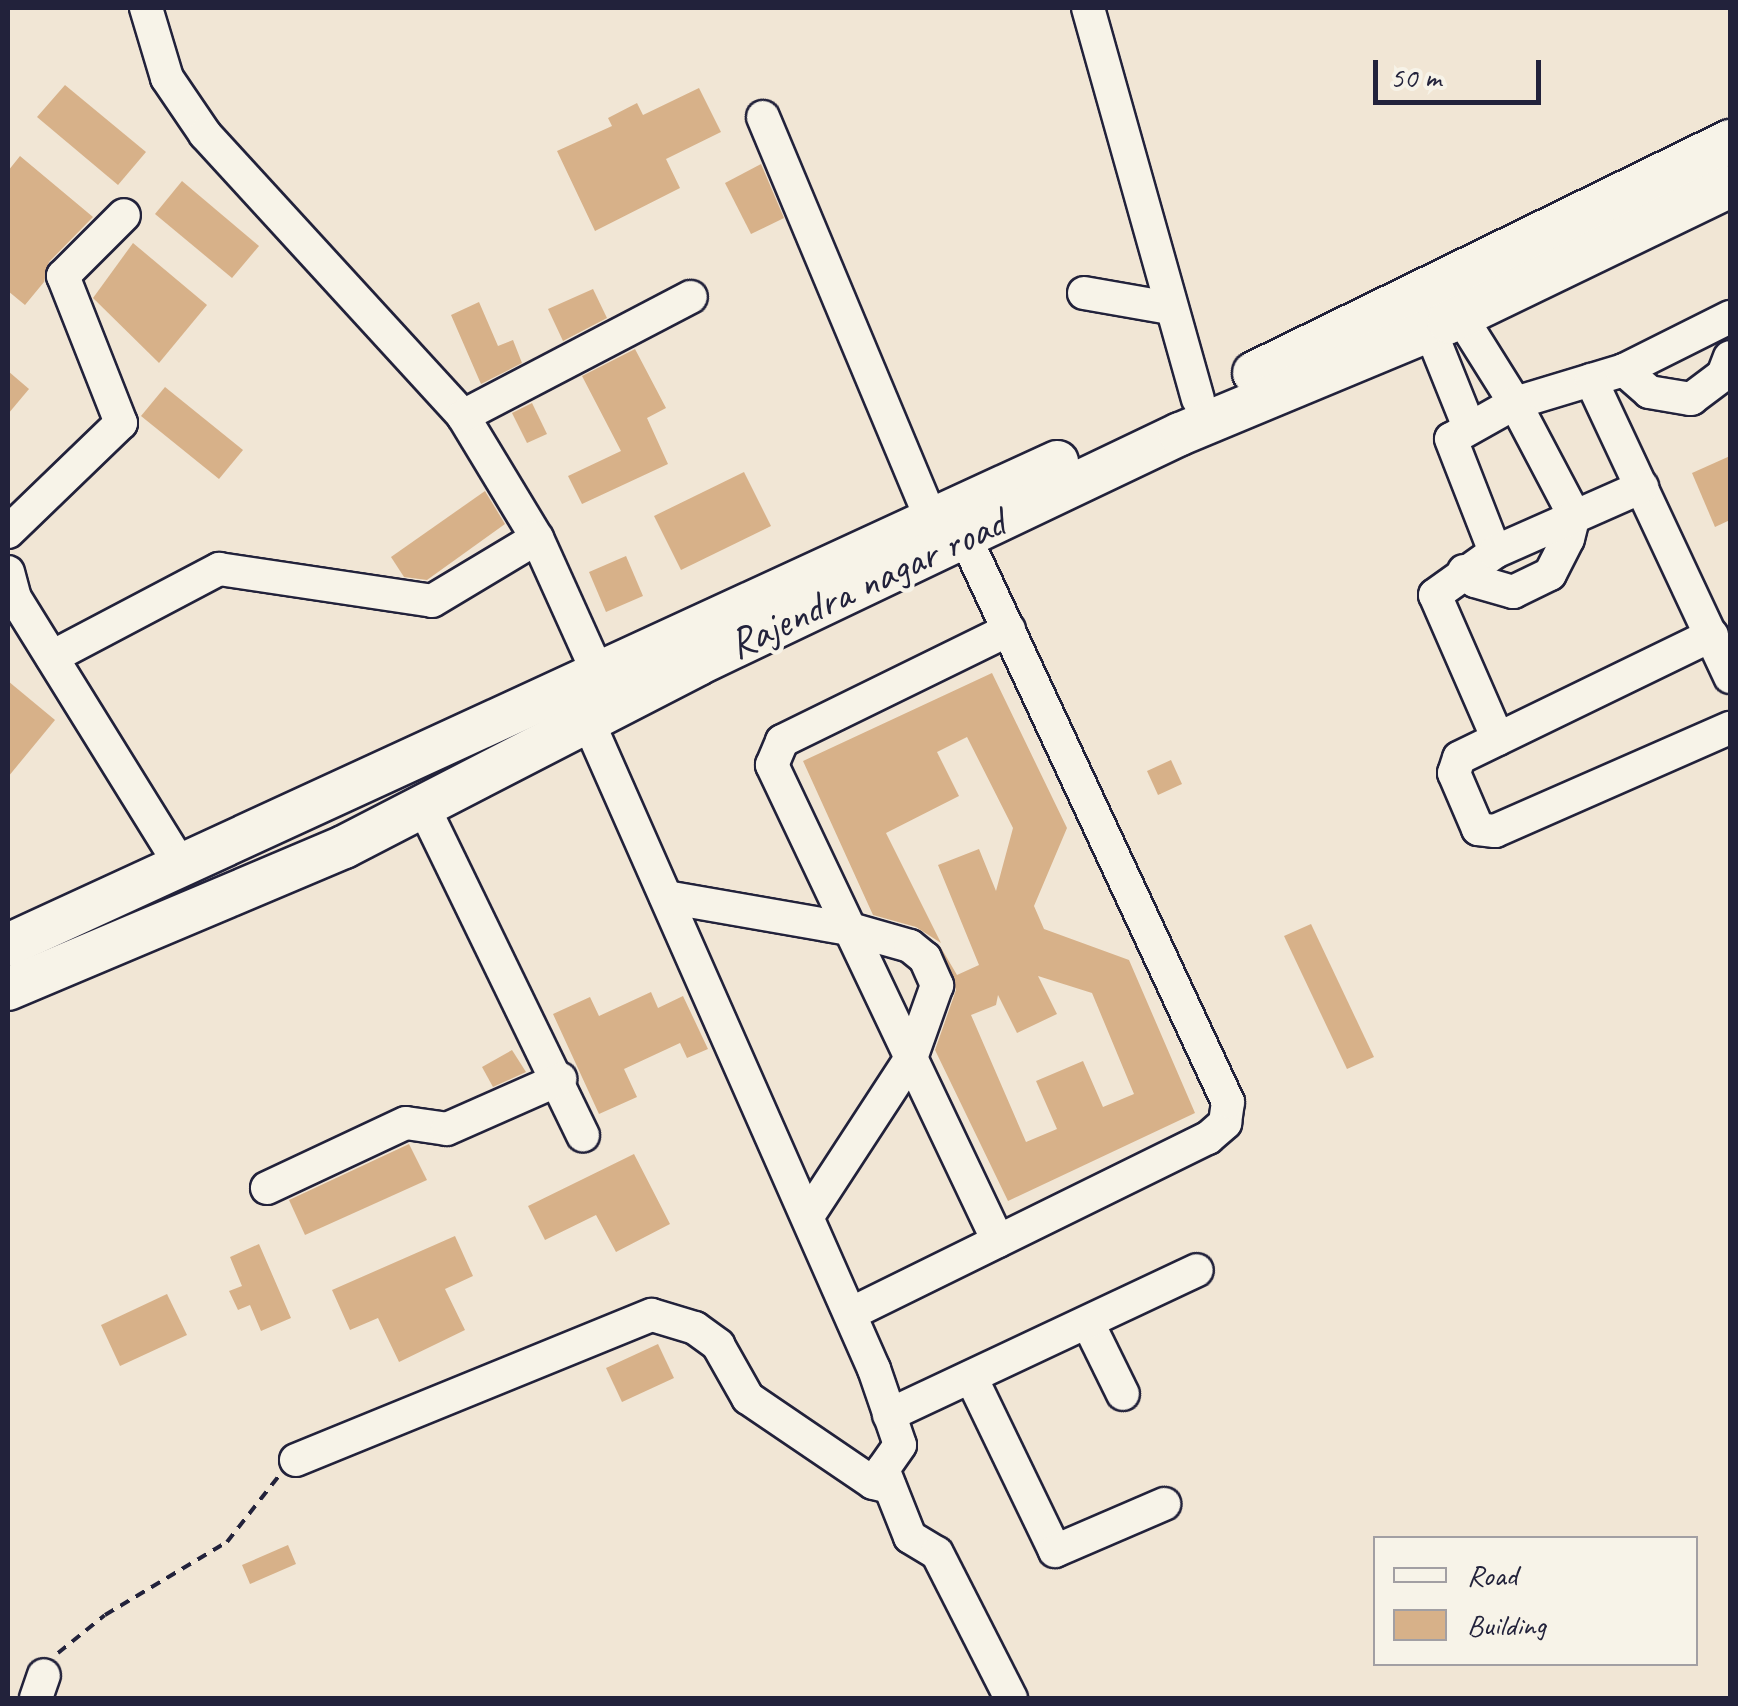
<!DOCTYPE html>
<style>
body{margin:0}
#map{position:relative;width:1738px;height:1706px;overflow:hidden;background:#f1e6d5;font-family:Caveat,sans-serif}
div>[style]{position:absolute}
.building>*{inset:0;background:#d7b189}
.path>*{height:4px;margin-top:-2px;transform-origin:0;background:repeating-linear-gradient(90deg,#22223b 0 10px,transparent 0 18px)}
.roads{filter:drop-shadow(2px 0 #22223b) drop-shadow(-2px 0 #22223b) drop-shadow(0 2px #22223b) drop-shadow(0 -2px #22223b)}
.minor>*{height:32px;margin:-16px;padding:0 16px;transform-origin:16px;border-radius:16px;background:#f7f3e8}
.major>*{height:42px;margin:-21px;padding:0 21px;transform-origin:21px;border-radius:21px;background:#f7f3e8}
span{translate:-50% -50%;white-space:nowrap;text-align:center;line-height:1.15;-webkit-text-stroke:9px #f7f3e8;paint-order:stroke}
.street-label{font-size:42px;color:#22223b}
.frame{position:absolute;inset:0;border:10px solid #22223b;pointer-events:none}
.legend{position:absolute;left:1373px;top:1536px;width:325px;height:130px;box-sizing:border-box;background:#f7f3e8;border:2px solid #a29fa3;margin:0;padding:12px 18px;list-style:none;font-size:30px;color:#22223b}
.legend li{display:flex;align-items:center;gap:20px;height:50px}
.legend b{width:50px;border:2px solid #a29fa3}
.scale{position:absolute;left:1373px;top:60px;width:168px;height:45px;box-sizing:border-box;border:5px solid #22223b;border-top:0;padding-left:12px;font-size:30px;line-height:35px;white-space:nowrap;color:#22223b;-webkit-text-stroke:8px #f7f3e8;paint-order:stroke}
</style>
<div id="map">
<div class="building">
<i style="clip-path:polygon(65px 85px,146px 152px,118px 185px,37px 117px)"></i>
<i style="clip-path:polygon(699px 88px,721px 132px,666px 159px,680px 188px,595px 231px,557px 151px,612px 126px,608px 118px,637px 103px,643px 115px)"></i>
<i style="clip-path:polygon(20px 156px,93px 217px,49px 262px,44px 282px,25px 305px,8px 291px,8px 171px)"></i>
<i style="clip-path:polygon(761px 164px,784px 218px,751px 234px,725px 183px)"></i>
<i style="clip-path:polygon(182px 181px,259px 246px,232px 278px,155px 214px)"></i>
<i style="clip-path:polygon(133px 243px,207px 305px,159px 363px,93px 298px)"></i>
<i style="clip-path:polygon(593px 289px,607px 318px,563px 341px,548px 309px)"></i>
<i style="clip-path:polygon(479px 302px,498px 346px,513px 340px,522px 363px,481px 384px,451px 315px)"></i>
<i style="clip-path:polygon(635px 349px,666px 408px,647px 418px,668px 464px,582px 504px,568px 476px,621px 451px,582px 376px)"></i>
<i style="clip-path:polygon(8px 371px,29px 389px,8px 414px)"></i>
<i style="clip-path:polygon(165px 387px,243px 450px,219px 479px,141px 416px)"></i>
<i style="clip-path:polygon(532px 403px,547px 434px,527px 443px,512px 413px)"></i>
<i style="clip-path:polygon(1730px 456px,1730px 520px,1715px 527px,1692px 473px)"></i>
<i style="clip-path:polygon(744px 472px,771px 526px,681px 570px,654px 516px)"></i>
<i style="clip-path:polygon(485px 491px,505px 524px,427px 580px,404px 577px,391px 557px)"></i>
<i style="clip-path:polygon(626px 556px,643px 596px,606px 612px,589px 572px)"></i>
<i style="clip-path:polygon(evenodd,992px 673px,1067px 828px,1034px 906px,1044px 929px,1129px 960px,1195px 1113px,1008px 1201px,935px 1050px,956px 990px,940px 946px,957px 975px,979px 965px,938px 865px,979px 849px,996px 891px,1013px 828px,967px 737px,937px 752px,959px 796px,886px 833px,941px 943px,916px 927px,873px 915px,803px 761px,992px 673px,1038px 976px,1092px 993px,1134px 1094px,1103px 1107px,1083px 1061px,1036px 1081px,1057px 1129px,1026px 1142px,971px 1015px,996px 1005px,998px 995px,1017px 1033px,1057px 1014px,1038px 976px)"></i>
<i style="clip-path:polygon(8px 681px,55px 720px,8px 777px)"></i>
<i style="clip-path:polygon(1171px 760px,1182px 784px,1158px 795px,1147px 771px)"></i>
<i style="clip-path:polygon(1311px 924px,1374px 1057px,1347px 1069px,1284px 936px)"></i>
<i style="clip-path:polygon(651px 992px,658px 1008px,683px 996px,708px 1049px,687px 1058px,680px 1043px,624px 1069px,637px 1097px,599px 1114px,553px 1014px,590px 997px,599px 1016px)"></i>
<i style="clip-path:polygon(512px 1050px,526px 1072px,493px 1087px,482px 1067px)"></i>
<i style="clip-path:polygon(409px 1144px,427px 1180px,305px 1235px,289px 1200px)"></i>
<i style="clip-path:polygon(634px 1154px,670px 1224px,616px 1252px,596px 1215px,545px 1240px,528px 1206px)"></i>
<i style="clip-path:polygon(455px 1236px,473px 1276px,445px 1289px,465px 1330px,399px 1362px,378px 1318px,350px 1330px,332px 1290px)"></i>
<i style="clip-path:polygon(259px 1244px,291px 1318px,261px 1331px,250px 1305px,238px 1310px,229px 1291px,242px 1286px,230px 1257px)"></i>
<i style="clip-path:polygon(167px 1294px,187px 1335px,120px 1366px,101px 1325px)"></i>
<i style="clip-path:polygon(658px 1344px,674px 1378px,622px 1402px,606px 1368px)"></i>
<i style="clip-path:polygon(288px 1545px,296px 1564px,250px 1584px,242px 1565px)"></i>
</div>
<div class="path">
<i style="left:58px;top:1653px;width:60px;rotate:-39deg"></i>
<i style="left:105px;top:1615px;width:142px;rotate:-30.9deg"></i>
<i style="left:227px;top:1542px;width:83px;rotate:-51.9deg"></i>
</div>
<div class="roads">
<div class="minor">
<i style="left:146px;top:8px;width:73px;rotate:73.3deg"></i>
<i style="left:167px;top:78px;width:68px;rotate:55.8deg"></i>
<i style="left:205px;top:134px;width:382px;rotate:47.5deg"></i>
<i style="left:463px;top:416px;width:143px;rotate:58.8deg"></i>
<i style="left:537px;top:538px;width:146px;rotate:65.7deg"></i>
<i style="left:1088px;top:8px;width:406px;rotate:74.3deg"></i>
<i style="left:763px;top:117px;width:435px;rotate:67.3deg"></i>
<i style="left:1084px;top:293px;width:87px;rotate:9.9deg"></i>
<i style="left:1461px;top:317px;width:102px;rotate:57.9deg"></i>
<i style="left:1515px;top:403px;width:114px;rotate:-16.8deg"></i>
<i style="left:1624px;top:370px;width:119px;rotate:-26.6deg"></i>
<i style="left:1430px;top:330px;width:105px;rotate:68.1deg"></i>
<i style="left:1624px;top:370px;width:33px;rotate:41deg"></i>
<i style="left:1649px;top:392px;width:43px;rotate:9.5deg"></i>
<i style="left:1691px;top:399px;width:40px;rotate:-37deg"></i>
<i style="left:1723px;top:375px;width:19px;rotate:-69deg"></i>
<i style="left:1591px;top:380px;width:328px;rotate:64.9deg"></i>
<i style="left:463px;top:416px;width:257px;rotate:-27.6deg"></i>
<i style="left:8px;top:532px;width:157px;rotate:-44deg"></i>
<i style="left:121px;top:423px;width:158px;rotate:-111.5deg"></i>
<i style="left:63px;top:276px;width:86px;rotate:-45deg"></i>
<i style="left:1464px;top:571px;width:15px;rotate:42deg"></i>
<i style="left:1475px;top:581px;width:40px;rotate:16deg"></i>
<i style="left:1513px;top:592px;width:41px;rotate:-25.9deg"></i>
<i style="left:1550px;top:574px;width:39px;rotate:-63deg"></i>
<i style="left:1568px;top:539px;width:25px;rotate:-76deg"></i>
<i style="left:1574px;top:515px;width:127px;rotate:-117.8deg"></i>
<i style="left:1515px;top:403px;width:73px;rotate:150.6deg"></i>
<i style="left:1451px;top:439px;width:121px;rotate:68.7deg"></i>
<i style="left:8px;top:572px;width:27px;rotate:75deg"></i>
<i style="left:15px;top:598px;width:315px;rotate:58.2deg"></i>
<i style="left:1712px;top:635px;width:281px;rotate:154.1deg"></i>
<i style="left:1459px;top:758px;width:16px;rotate:108deg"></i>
<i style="left:1454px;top:773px;width:61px;rotate:66.8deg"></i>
<i style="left:1478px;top:829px;width:17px;rotate:7deg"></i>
<i style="left:1495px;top:831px;width:257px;rotate:-23.7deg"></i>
<i style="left:52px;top:657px;width:189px;rotate:-27.8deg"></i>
<i style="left:219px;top:569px;width:215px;rotate:8.5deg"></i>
<i style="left:432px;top:601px;width:122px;rotate:-31deg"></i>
<i style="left:587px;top:719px;width:711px;rotate:66.18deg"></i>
<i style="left:874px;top:1369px;width:80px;rotate:71.1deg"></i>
<i style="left:900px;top:1445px;width:29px;rotate:125deg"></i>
<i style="left:883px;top:1469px;width:73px;rotate:68.3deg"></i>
<i style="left:910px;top:1537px;width:31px;rotate:31deg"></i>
<i style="left:937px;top:1553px;width:163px;rotate:63deg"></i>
<i style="left:1498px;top:739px;width:157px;rotate:-113.6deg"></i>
<i style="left:1435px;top:595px;width:74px;rotate:-35.6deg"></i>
<i style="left:1495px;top:552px;width:161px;rotate:-23.9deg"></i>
<i style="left:424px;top:808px;width:364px;rotate:64.1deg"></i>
<i style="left:666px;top:897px;width:187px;rotate:9.9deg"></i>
<i style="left:850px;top:929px;width:62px;rotate:15.8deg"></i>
<i style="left:910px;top:946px;width:19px;rotate:39deg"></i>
<i style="left:925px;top:958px;width:30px;rotate:66deg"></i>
<i style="left:937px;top:985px;width:77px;rotate:109.6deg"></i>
<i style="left:911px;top:1058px;width:189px;rotate:123.1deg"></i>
<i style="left:267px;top:1188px;width:153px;rotate:-25.1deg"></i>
<i style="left:406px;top:1123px;width:41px;rotate:8.3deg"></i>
<i style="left:447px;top:1129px;width:124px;rotate:-23.9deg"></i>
<i style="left:998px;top:1241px;width:527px;rotate:-115.4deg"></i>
<i style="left:772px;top:765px;width:26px;rotate:-67deg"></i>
<i style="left:782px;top:741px;width:253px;rotate:-26.1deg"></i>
<i style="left:852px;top:1313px;width:397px;rotate:-26.2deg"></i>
<i style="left:1208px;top:1138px;width:23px;rotate:-41deg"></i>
<i style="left:1225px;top:1123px;width:21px;rotate:-82deg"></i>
<i style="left:1228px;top:1102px;width:623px;rotate:-114.96deg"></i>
<i style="left:1088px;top:1323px;width:79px;rotate:63.8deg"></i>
<i style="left:971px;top:1377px;width:193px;rotate:64.2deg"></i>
<i style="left:1055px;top:1551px;width:119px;rotate:-23.3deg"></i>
<i style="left:889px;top:1415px;width:340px;rotate:-25.2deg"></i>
<i style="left:296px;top:1460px;width:384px;rotate:-22.2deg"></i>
<i style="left:652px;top:1315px;width:45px;rotate:16.8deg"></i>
<i style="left:695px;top:1328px;width:29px;rotate:36deg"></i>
<i style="left:718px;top:1345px;width:61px;rotate:60.5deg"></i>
<i style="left:748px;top:1398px;width:151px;rotate:34.2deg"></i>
<i style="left:873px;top:1483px;width:17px;rotate:13deg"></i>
<i style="left:36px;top:1698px;width:24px;rotate:-71deg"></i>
</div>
<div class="major">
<i style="left:1254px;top:373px;width:530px;rotate:-25.98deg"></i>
<i style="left:8px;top:945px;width:1155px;rotate:-24.72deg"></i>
<i style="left:8px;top:989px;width:365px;rotate:-22.9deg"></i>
<i style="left:344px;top:847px;width:399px;rotate:-27.3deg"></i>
<i style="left:698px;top:664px;width:534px;rotate:-25.51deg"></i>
<i style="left:1180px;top:434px;width:291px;rotate:-22.6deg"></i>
<i style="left:1449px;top:322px;width:312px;rotate:-25.8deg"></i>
</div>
</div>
<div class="street-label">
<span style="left:867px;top:584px;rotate:-25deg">Rajendra nagar road</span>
</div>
<div class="frame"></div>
<ul class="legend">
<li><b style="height:12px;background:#f7f3e8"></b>Road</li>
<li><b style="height:28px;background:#d7b189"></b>Building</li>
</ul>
<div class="scale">50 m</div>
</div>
